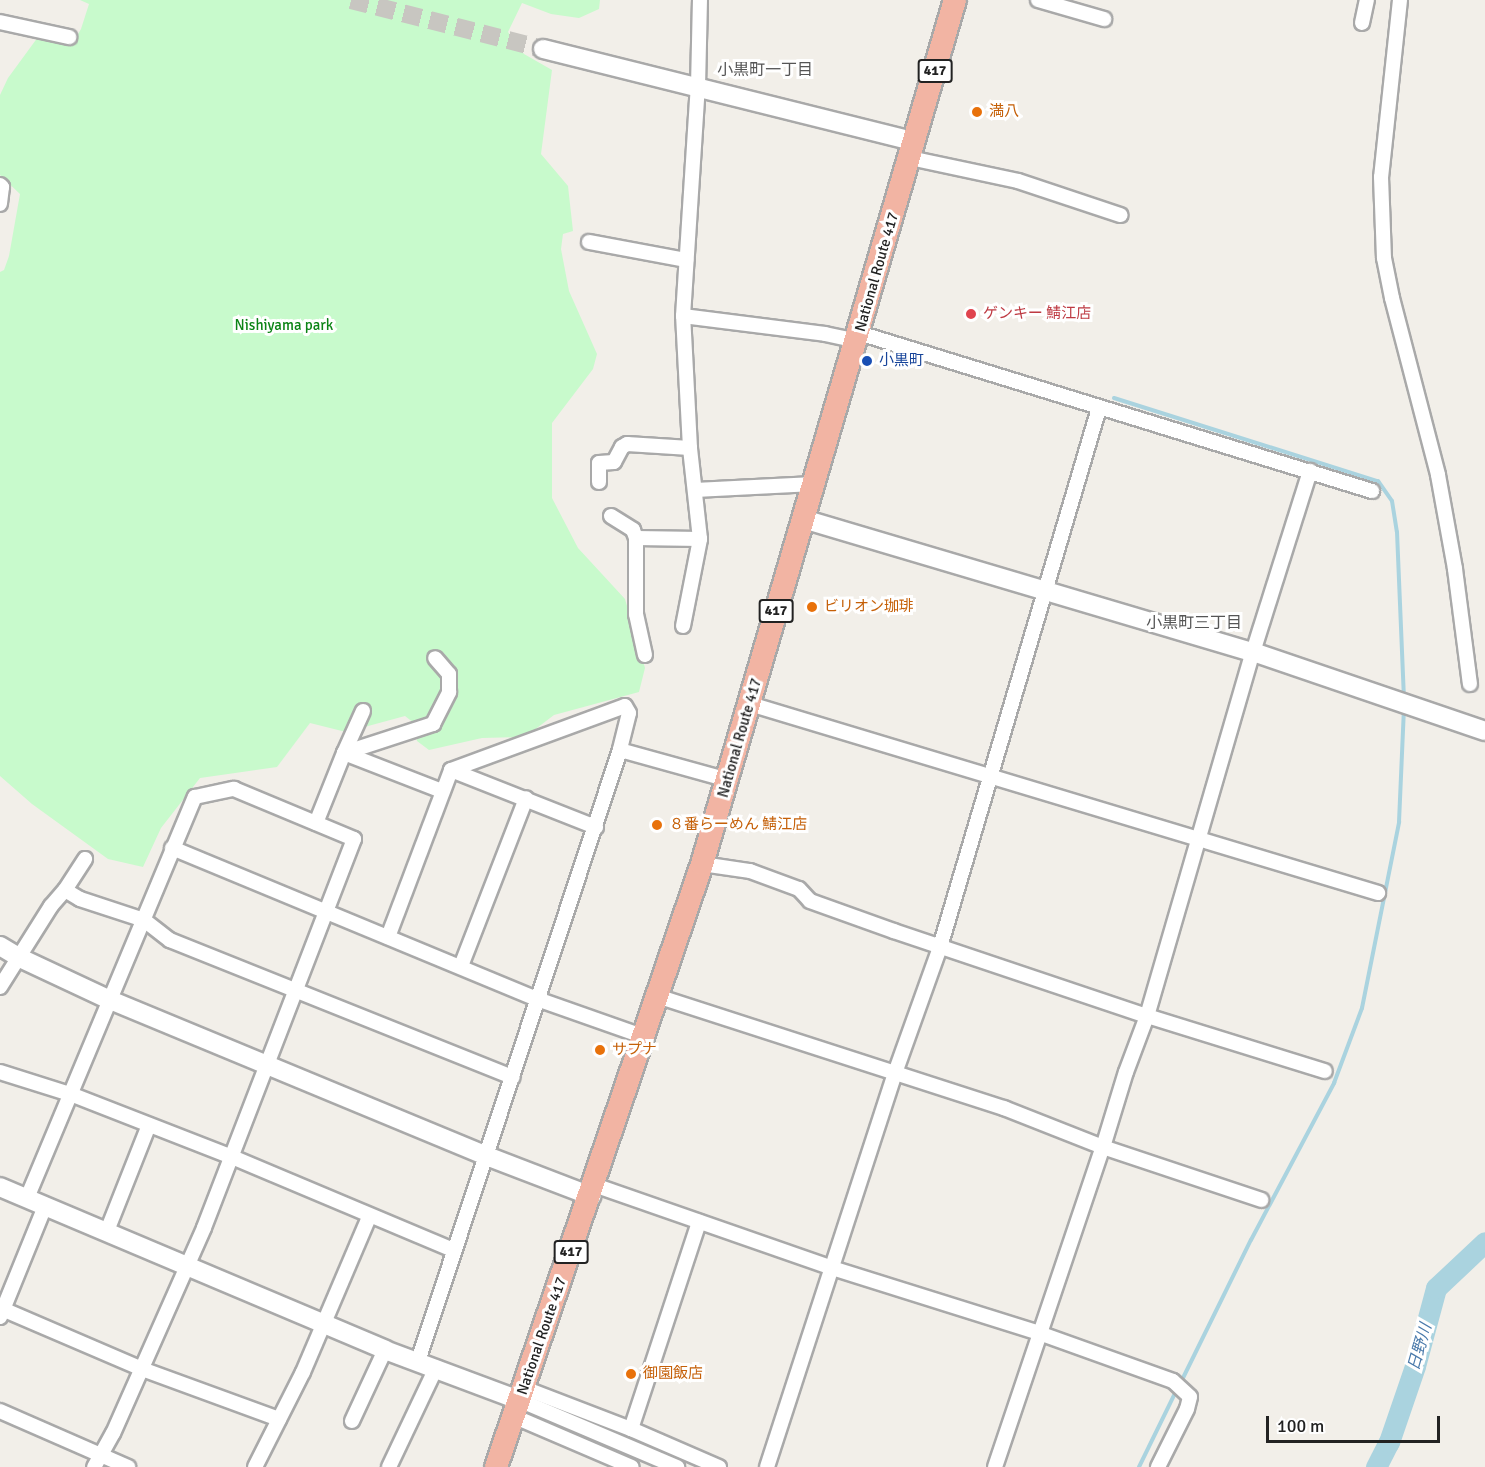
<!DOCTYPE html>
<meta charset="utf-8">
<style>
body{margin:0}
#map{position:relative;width:1485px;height:1467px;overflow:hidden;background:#f2efe9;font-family:Signika,"Noto Sans JP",sans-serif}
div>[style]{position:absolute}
.park>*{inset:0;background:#c8facc}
.stream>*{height:4px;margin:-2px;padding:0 2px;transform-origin:2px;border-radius:2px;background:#aad3df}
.river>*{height:21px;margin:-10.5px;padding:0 10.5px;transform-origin:10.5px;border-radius:10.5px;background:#aad3df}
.tertiary-tunnel>*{height:18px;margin-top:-9px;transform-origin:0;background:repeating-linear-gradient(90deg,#c8c6c1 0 18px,transparent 0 27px)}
.roads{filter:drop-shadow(2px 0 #a9a9a9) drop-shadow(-2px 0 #a9a9a9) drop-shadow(0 2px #a9a9a9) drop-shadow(0 -2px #a9a9a9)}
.minor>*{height:14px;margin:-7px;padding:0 7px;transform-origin:7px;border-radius:7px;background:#fff}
.tertiary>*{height:18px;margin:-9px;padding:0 9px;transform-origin:9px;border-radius:9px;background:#fff}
.trunk>*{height:22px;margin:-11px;padding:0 11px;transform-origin:11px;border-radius:11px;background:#f2b4a3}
.dots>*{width:16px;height:16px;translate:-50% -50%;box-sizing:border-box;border:3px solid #fff;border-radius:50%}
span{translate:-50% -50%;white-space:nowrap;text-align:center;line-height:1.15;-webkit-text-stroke:6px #fff;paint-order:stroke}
.shield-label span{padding:2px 4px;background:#fff;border:2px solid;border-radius:4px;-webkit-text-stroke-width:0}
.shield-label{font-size:14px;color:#222;font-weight:700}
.food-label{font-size:15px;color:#c56008}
.left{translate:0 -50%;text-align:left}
.street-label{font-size:15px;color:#222}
.health-label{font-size:15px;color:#be3a42}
.park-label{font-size:15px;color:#0c8416}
.transit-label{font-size:15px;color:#164399}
.neighbourhood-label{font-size:16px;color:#555}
.water-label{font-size:16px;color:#4a7aab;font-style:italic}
.scale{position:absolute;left:1266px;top:1416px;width:174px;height:27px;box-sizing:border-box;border:3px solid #222;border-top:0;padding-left:8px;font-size:18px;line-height:21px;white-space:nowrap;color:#222;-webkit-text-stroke:4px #fff;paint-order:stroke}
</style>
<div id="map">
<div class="park">
<i style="clip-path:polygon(80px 0,600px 0,599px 9px,579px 18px,551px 14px,522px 3px,508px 32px,524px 54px,552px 70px,541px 154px,568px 186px,573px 231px,563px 234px,561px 249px,569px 291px,597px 354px,593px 369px,552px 423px,552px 498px,578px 548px,625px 599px,645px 668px,639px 692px,554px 715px,525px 737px,482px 738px,429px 750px,417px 741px,414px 723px,405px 716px,346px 732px,310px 723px,277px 767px,200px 778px,161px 828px,143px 867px,108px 859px,32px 804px,0 776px,0 272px,4px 270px,9px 256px,20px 194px,0 175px,0 95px,8px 78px,38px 37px,71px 46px,81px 29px,89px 4px)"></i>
</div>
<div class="stream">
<i style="left:1114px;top:398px;width:277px;rotate:17.5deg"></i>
<i style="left:1378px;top:481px;width:24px;rotate:55deg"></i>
<i style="left:1392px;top:501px;width:31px;rotate:81deg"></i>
<i style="left:1397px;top:532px;width:167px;rotate:87.6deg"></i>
<i style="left:1181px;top:1382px;width:158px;rotate:-63.8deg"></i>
<i style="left:1251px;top:1240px;width:178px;rotate:-62.1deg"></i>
<i style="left:1334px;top:1083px;width:80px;rotate:-69.5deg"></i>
<i style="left:1362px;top:1008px;width:190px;rotate:-78.7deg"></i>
<i style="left:1399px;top:822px;width:113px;rotate:-87.5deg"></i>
<i style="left:1139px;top:1467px;width:87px;rotate:-64deg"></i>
</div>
<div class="river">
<i style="left:1376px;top:1467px;width:28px;rotate:-63deg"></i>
<i style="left:1389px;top:1442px;width:80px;rotate:-71.1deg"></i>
<i style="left:1415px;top:1366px;width:81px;rotate:-74.9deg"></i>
<i style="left:1436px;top:1288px;width:67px;rotate:-43.2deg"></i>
</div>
<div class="tertiary-tunnel">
<i style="left:351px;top:0;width:198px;rotate:14.3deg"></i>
</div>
<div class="roads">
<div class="minor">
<i style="left:1038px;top:0;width:69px;rotate:16.1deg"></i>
<i style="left:1400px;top:0;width:178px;rotate:96.1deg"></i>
<i style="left:1381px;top:177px;width:81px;rotate:87.9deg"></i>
<i style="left:1384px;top:258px;width:41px;rotate:78.7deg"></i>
<i style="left:1392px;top:298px;width:183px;rotate:75.4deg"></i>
<i style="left:1438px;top:475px;width:96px;rotate:79.7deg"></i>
<i style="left:1455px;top:569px;width:116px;rotate:82.6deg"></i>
<i style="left:0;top:22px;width:71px;rotate:12.3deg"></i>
<i style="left:1362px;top:23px;width:24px;rotate:-78deg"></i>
<i style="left:910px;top:158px;width:110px;rotate:12deg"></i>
<i style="left:1018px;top:181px;width:108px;rotate:18.4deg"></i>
<i style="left:0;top:185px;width:3px;rotate:45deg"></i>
<i style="left:2px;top:187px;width:17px;rotate:97deg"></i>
<i style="left:589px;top:242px;width:99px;rotate:10.5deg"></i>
<i style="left:683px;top:316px;width:143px;rotate:7.2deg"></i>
<i style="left:825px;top:334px;width:33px;rotate:12deg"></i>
<i style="left:859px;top:333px;width:537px;rotate:17.12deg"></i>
<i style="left:599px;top:482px;width:19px;rotate:-90deg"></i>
<i style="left:599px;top:463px;width:15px;rotate:-4deg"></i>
<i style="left:614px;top:462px;width:17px;rotate:-62deg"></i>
<i style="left:622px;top:447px;width:6px;rotate:-31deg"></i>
<i style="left:627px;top:444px;width:63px;rotate:3.6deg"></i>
<i style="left:695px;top:490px;width:119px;rotate:-2.9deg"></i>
<i style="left:611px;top:516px;width:26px;rotate:32deg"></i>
<i style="left:633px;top:530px;width:9px;rotate:69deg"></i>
<i style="left:683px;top:626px;width:89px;rotate:-78.9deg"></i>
<i style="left:700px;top:539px;width:92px;rotate:-96.3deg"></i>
<i style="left:690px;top:448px;width:132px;rotate:-93deg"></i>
<i style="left:683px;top:316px;width:229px;rotate:-86.3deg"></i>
<i style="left:698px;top:87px;width:87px;rotate:-88.7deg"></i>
<i style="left:645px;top:655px;width:42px;rotate:-102.4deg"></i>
<i style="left:636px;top:614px;width:76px;rotate:-90deg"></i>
<i style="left:636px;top:538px;width:64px;rotate:0.9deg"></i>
<i style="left:750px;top:704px;width:656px;rotate:16.75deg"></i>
<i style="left:363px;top:711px;width:46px;rotate:114.3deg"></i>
<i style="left:344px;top:753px;width:94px;rotate:-18deg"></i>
<i style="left:433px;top:724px;width:36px;rotate:-63deg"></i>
<i style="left:449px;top:692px;width:18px;rotate:-90deg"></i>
<i style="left:449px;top:674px;width:21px;rotate:-131deg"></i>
<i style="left:451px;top:770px;width:185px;rotate:-20.2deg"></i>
<i style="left:625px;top:706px;width:8px;rotate:60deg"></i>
<i style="left:629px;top:713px;width:38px;rotate:104deg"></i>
<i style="left:316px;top:823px;width:75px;rotate:-68.2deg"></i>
<i style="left:344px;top:753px;width:105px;rotate:21.2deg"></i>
<i style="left:172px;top:848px;width:395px;rotate:22.5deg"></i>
<i style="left:537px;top:999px;width:114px;rotate:19.4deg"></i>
<i style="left:702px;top:864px;width:49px;rotate:8.3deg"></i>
<i style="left:750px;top:871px;width:52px;rotate:20.2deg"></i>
<i style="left:799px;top:889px;width:16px;rotate:47deg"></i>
<i style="left:810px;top:901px;width:89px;rotate:19.7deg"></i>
<i style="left:894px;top:931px;width:267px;rotate:18.6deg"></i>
<i style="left:1147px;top:1016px;width:186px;rotate:17.2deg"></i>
<i style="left:65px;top:890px;width:37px;rotate:-57deg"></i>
<i style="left:388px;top:937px;width:178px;rotate:-69.3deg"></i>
<i style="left:451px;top:770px;width:156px;rotate:21.5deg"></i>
<i style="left:461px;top:966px;width:180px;rotate:-68.8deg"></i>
<i style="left:0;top:987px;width:96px;rotate:-57.8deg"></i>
<i style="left:51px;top:906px;width:21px;rotate:-49deg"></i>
<i style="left:65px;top:890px;width:17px;rotate:31deg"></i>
<i style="left:80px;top:899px;width:67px;rotate:18.2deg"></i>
<i style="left:144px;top:920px;width:33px;rotate:38deg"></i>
<i style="left:170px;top:940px;width:369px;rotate:21.8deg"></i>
<i style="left:657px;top:996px;width:365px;rotate:17.9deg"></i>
<i style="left:1004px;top:1108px;width:106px;rotate:21.5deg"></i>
<i style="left:1103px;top:1147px;width:167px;rotate:18.5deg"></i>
<i style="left:0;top:1072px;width:77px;rotate:17.5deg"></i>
<i style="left:73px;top:1095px;width:171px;rotate:21.3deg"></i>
<i style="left:232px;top:1157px;width:240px;rotate:22.8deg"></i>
<i style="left:594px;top:1185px;width:252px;rotate:19.2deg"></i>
<i style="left:832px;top:1268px;width:217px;rotate:17.4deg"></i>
<i style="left:1039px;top:1333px;width:142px;rotate:19.7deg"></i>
<i style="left:1173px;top:1381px;width:23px;rotate:43deg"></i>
<i style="left:1190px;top:1397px;width:12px;rotate:104deg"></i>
<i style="left:1187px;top:1409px;width:65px;rotate:116.6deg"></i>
<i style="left:27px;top:1198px;width:435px;rotate:-67.3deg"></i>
<i style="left:195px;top:797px;width:40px;rotate:-12deg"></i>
<i style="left:234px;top:789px;width:130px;rotate:22.6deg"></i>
<i style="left:354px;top:839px;width:417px;rotate:111.1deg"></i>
<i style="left:204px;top:1228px;width:224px;rotate:113.9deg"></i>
<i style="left:113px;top:1433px;width:39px;rotate:119deg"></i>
<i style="left:107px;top:1231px;width:114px;rotate:-68.4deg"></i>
<i style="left:0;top:1308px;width:155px;rotate:23.2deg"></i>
<i style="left:142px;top:1369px;width:146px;rotate:20.1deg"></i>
<i style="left:0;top:1317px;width:120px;rotate:-67.9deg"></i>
<i style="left:418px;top:1361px;width:644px;rotate:-71.71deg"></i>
<i style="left:620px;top:750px;width:112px;rotate:15.5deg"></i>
<i style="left:524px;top:1388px;width:115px;rotate:21deg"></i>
<i style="left:631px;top:1429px;width:96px;rotate:23.4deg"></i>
<i style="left:519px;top:1400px;width:172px;rotate:23deg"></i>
<i style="left:0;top:1411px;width:140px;rotate:23.6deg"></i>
<i style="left:513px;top:1416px;width:129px;rotate:23.2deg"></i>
<i style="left:352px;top:1421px;width:78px;rotate:-65.1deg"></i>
<i style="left:631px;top:1429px;width:218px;rotate:-71.8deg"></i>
<i style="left:255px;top:1467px;width:106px;rotate:-63.2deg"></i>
<i style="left:303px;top:1372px;width:168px;rotate:-66.9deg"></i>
<i style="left:389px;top:1467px;width:110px;rotate:-64.6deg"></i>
<i style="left:767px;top:1467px;width:414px;rotate:-72deg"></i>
<i style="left:895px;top:1073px;width:134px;rotate:-70.3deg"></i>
<i style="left:940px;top:947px;width:562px;rotate:-73.56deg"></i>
<i style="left:995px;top:1467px;width:338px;rotate:-71.4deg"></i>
<i style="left:1103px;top:1147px;width:78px;rotate:-73deg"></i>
<i style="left:1126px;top:1072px;width:60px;rotate:-69.4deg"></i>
<i style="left:1147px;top:1016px;width:379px;rotate:-73.8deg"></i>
<i style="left:1253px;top:652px;width:190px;rotate:-72.5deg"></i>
</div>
<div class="tertiary">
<i style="left:543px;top:49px;width:383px;rotate:14deg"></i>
<i style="left:803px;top:519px;width:469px;rotate:16.5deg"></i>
<i style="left:1253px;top:652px;width:245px;rotate:18.8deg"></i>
<i style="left:0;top:946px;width:21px;rotate:31deg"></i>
<i style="left:18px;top:957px;width:102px;rotate:25.1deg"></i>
<i style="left:110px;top:1000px;width:405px;rotate:22.5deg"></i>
<i style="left:484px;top:1155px;width:115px;rotate:21deg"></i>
<i style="left:0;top:1187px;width:418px;rotate:22.9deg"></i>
<i style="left:385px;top:1350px;width:143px;rotate:20.5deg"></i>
</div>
<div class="trunk">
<i style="left:496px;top:1467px;width:637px;rotate:-71.14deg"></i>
<i style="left:702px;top:864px;width:900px;rotate:-73.68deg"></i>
</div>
</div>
<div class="dots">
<i style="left:977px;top:112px;background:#e8710a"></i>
<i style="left:971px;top:314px;background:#e0444e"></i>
<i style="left:867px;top:361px;background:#1a4fb4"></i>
<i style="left:812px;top:607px;background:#e8710a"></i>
<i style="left:657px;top:825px;background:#e8710a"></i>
<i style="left:600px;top:1050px;background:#e8710a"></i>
<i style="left:631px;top:1374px;background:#e8710a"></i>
</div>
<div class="shield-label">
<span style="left:935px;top:71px">417</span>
<span style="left:776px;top:611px">417</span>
<span style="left:571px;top:1252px">417</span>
</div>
<div class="food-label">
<span class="left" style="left:989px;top:112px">満八</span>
<span class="left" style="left:824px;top:607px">ビリオン珈琲</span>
<span class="left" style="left:669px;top:825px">８番らーめん 鯖江店</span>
<span class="left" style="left:612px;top:1050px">サプナ</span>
<span class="left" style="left:643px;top:1374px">御園飯店</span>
</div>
<div class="street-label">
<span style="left:877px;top:272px;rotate:-74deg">National Route 417</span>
<span style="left:740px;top:738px;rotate:-74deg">National Route 417</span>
<span style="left:542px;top:1336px;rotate:-71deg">National Route 417</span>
</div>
<div class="health-label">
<span class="left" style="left:983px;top:314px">ゲンキー 鯖江店</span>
</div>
<div class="park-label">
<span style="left:284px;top:326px">Nishiyama park</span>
</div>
<div class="transit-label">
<span class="left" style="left:879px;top:361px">小黒町</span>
</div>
<div class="neighbourhood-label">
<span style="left:765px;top:70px">小黒町一丁目</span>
<span style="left:1194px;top:623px">小黒町三丁目</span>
</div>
<div class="water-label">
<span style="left:1420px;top:1347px;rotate:-74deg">日野川</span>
</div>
<div class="scale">100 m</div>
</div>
